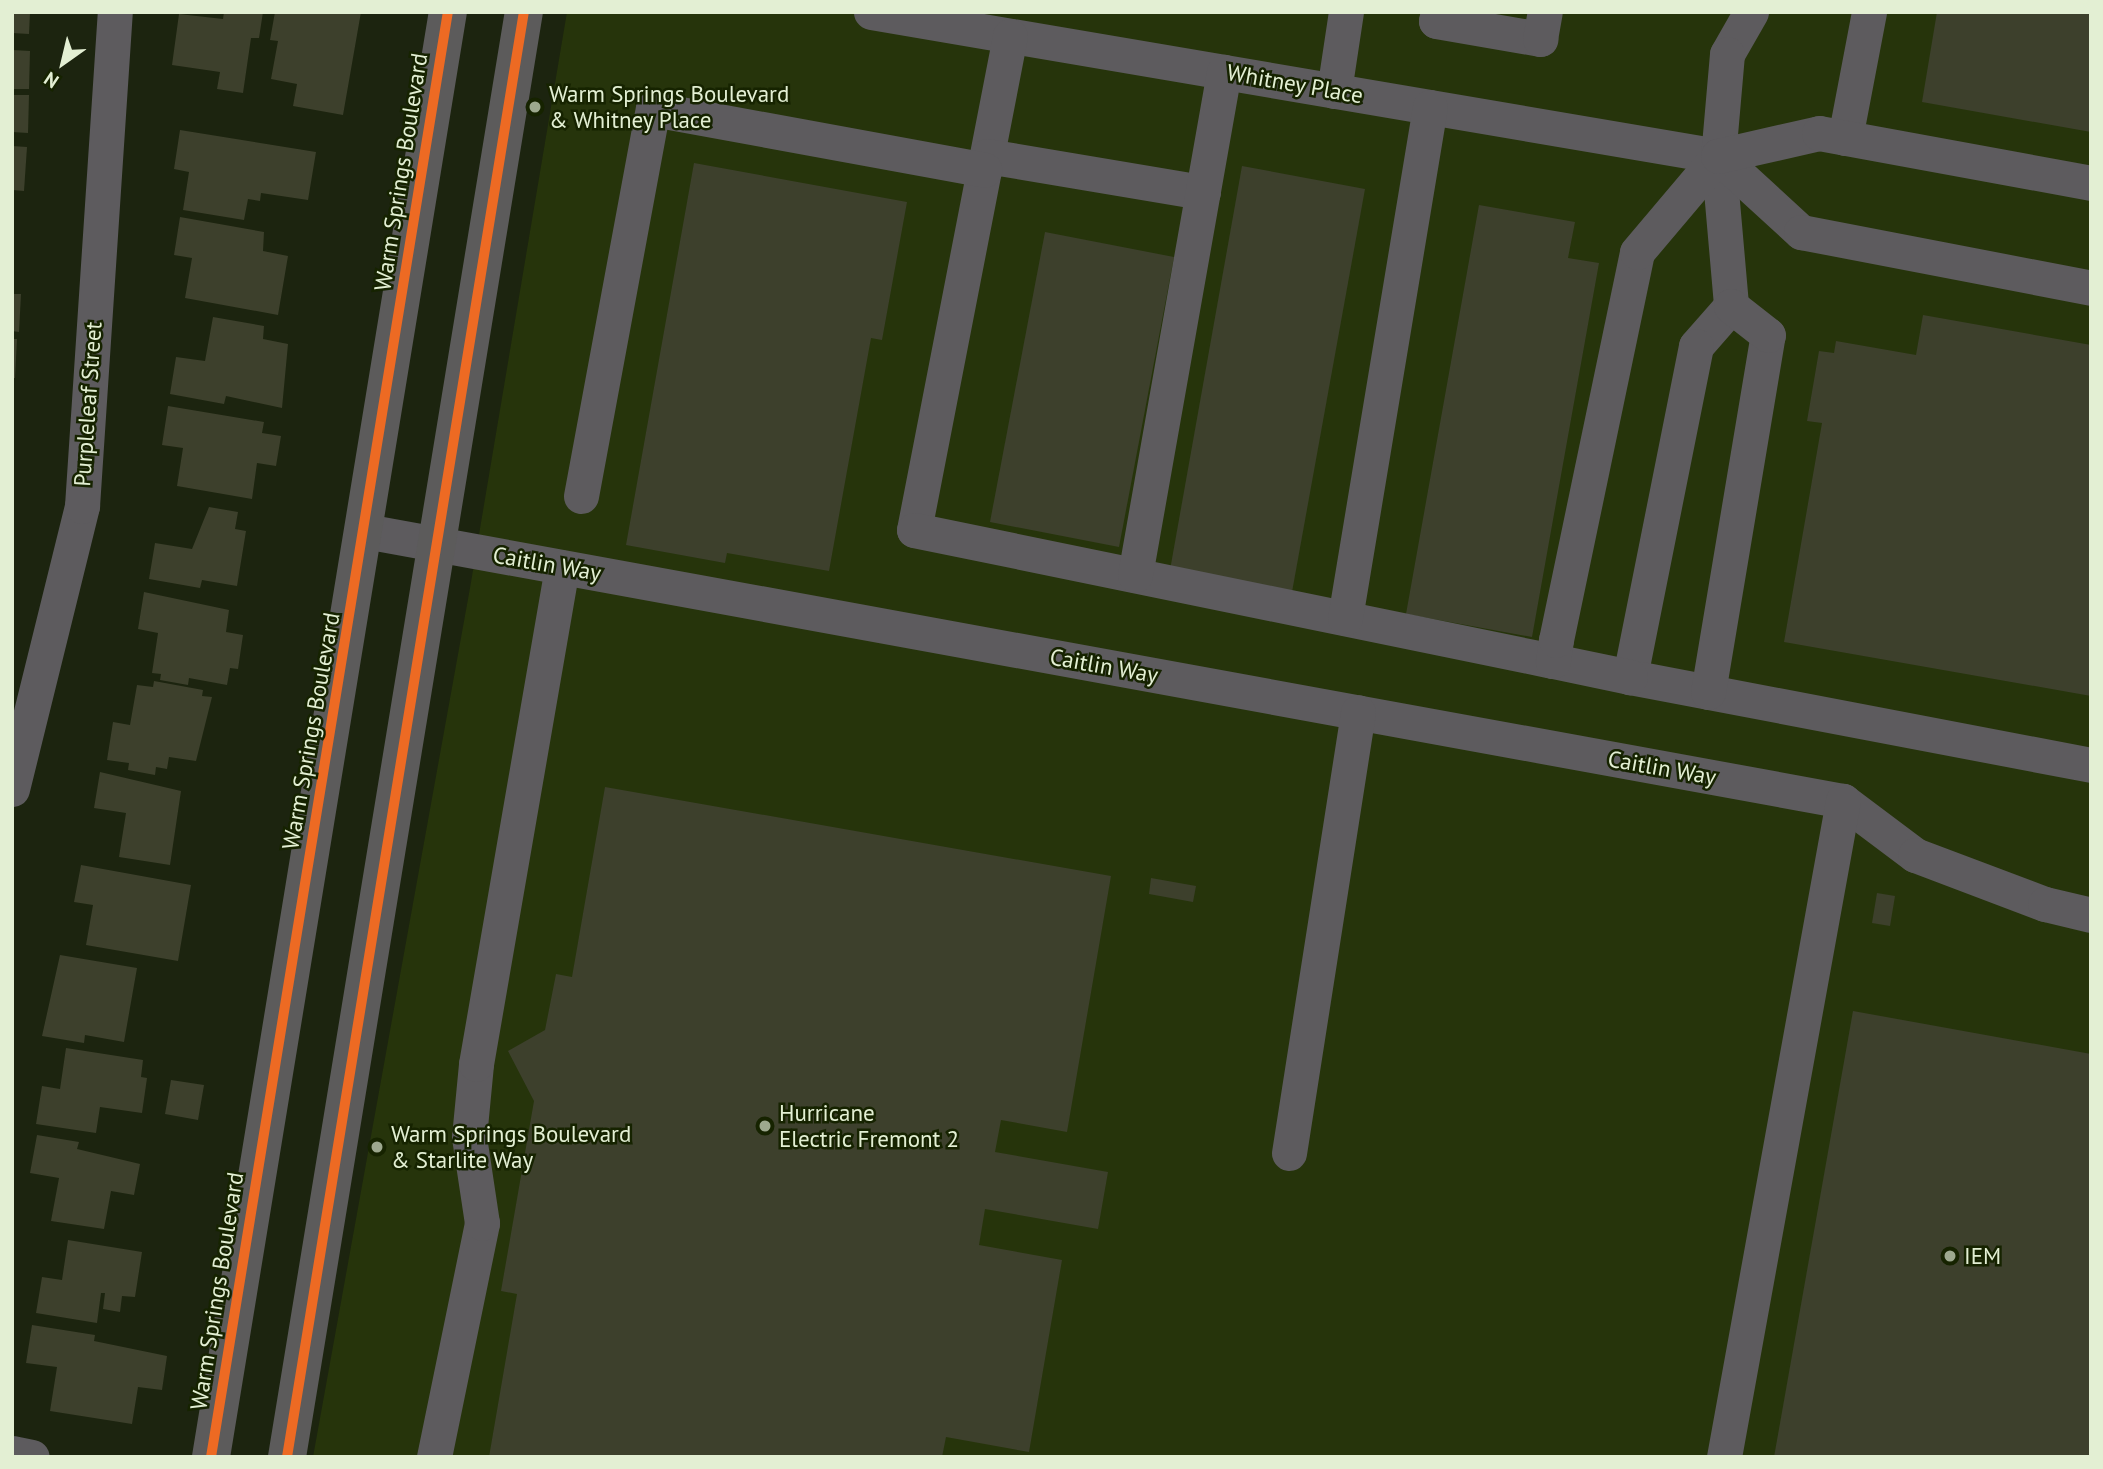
<!DOCTYPE html>
<style>
body{margin:0}
#map{position:relative;width:2103px;height:1469px;overflow:hidden;background:#1c240f;font-family:"PT Sans",sans-serif}
div>[style]{position:absolute}
.built>*{inset:0;background:#26340b}
.building>*{inset:0;background:#3d402c}
.minor>*{height:35px;margin:-17.5px;padding:0 17.5px;transform-origin:17.5px;border-radius:17.5px;background:#5d5b5e}
.major>*{height:38px;margin:-19px;padding:0 19px;transform-origin:19px;border-radius:19px;background:#5c5b5b}
.cycleway>*{height:10px;margin:-5px;padding:0 5px;transform-origin:5px;border-radius:5px;background:#ed6a23}
.dots>*{width:19px;height:19px;translate:-50% -50%;box-sizing:border-box;border:4px solid #162300;border-radius:50%}
span{translate:-50% -50%;white-space:nowrap;text-align:center;line-height:1.15;-webkit-text-stroke:5px #162300;paint-order:stroke}
.street-label{font-size:23px;color:#e3efd3}
.poi-label{font-size:23px;color:#e3efd3}
.left{translate:0 -50%;text-align:left}
.frame{position:absolute;inset:0;border:14px solid #e3efd3;pointer-events:none}
.north{position:absolute;left:28px;top:28px;width:70px;height:70px;-webkit-text-stroke:5px #162300;paint-order:stroke;rotate:214deg;font-size:19px;font-weight:700;line-height:28px;text-align:center;color:#e3efd3}
.north::after{content:'';display:block;margin:auto;width:24px;height:32px;background:#e3efd3;clip-path:polygon(50% 0,100% 100%,50% 72%,0 100%)}
</style>
<div id="map">
<div class="built">
<i style="clip-path:polygon(567px 12px,2091px 12px,2091px 1457px,313px 1457px,470px 588px)"></i>
</div>
<div class="building">
<i style="clip-path:polygon(12px 12px,30px 12px,29px 34px,12px 33px)"></i>
<i style="clip-path:polygon(224px 12px,263px 12px,259px 38px,251px 38px,243px 93px,217px 89px,220px 72px,172px 65px,179px 14px,223px 19px)"></i>
<i style="clip-path:polygon(275px 12px,361px 12px,343px 115px,293px 106px,297px 84px,271px 79px,278px 41px,270px 40px)"></i>
<i style="clip-path:polygon(1937px 12px,2091px 12px,2091px 132px,1922px 102px)"></i>
<i style="clip-path:polygon(12px 50px,30px 51px,29px 89px,12px 89px)"></i>
<i style="clip-path:polygon(12px 95px,29px 95px,28px 133px,12px 132px)"></i>
<i style="clip-path:polygon(180px 130px,316px 152px,308px 200px,261px 193px,260px 201px,248px 199px,244px 220px,183px 210px,189px 172px,174px 169px)"></i>
<i style="clip-path:polygon(12px 146px,27px 147px,24px 191px,12px 190px)"></i>
<i style="clip-path:polygon(694px 163px,907px 202px,882px 340px,871px 338px,829px 571px,727px 553px,725px 563px,626px 545px)"></i>
<i style="clip-path:polygon(1242px 166px,1365px 189px,1292px 592px,1170px 570px)"></i>
<i style="clip-path:polygon(1479px 205px,1575px 222px,1568px 258px,1599px 263px,1532px 637px,1406px 614px)"></i>
<i style="clip-path:polygon(180px 217px,264px 232px,263px 251px,288px 256px,278px 315px,185px 298px,192px 258px,174px 255px)"></i>
<i style="clip-path:polygon(1045px 232px,1174px 257px,1119px 547px,990px 522px)"></i>
<i style="clip-path:polygon(12px 294px,21px 294px,19px 332px,12px 331px)"></i>
<i style="clip-path:polygon(1923px 315px,2091px 345px,2091px 696px,1784px 642px,1822px 423px,1807px 421px,1819px 351px,1834px 353px,1836px 341px,1916px 355px)"></i>
<i style="clip-path:polygon(213px 317px,264px 326px,263px 339px,288px 344px,282px 408px,226px 396px,224px 404px,170px 394px,176px 357px,205px 361px)"></i>
<i style="clip-path:polygon(12px 339px,17px 339px,15px 378px,12px 378px)"></i>
<i style="clip-path:polygon(168px 406px,264px 422px,262px 433px,281px 436px,276px 466px,257px 463px,252px 499px,177px 486px,183px 448px,162px 445px)"></i>
<i style="clip-path:polygon(209px 507px,238px 512px,235px 529px,246px 531px,237px 586px,202px 580px,200px 588px,149px 579px,155px 543px,192px 549px)"></i>
<i style="clip-path:polygon(144px 592px,229px 610px,226px 632px,243px 635px,238px 669px,230px 668px,227px 685px,189px 678px,188px 685px,160px 680px,161px 674px,152px 673px,158px 633px,138px 629px)"></i>
<i style="clip-path:polygon(154px 681px,203px 690px,202px 696px,212px 697px,196px 761px,169px 757px,167px 769px,156px 767px,155px 775px,128px 770px,129px 763px,107px 760px,113px 722px,130px 725px,137px 685px,153px 687px)"></i>
<i style="clip-path:polygon(100px 772px,181px 791px,170px 865px,119px 857px,126px 813px,94px 808px)"></i>
<i style="clip-path:polygon(605px 787px,1111px 876px,1067px 1132px,1001px 1120px,995px 1152px,1108px 1172px,1098px 1229px,985px 1209px,979px 1245px,1062px 1260px,1029px 1452px,946px 1437px,942px 1457px,489px 1457px,517px 1294px,501px 1291px,534px 1101px,508px 1051px,545px 1030px,556px 974px,572px 977px)"></i>
<i style="clip-path:polygon(81px 865px,191px 885px,178px 961px,86px 945px,93px 905px,74px 902px)"></i>
<i style="clip-path:polygon(1151px 878px,1196px 886px,1193px 902px,1149px 894px)"></i>
<i style="clip-path:polygon(1877px 893px,1895px 896px,1890px 926px,1872px 923px)"></i>
<i style="clip-path:polygon(60px 955px,137px 968px,124px 1042px,85px 1035px,84px 1043px,42px 1036px)"></i>
<i style="clip-path:polygon(1853px 1011px,2091px 1054px,2091px 1457px,1774px 1457px)"></i>
<i style="clip-path:polygon(66px 1048px,143px 1060px,141px 1077px,147px 1078px,142px 1113px,100px 1107px,96px 1133px,36px 1124px,42px 1086px,60px 1089px)"></i>
<i style="clip-path:polygon(171px 1080px,204px 1085px,198px 1120px,165px 1114px)"></i>
<i style="clip-path:polygon(37px 1135px,79px 1142px,77px 1149px,140px 1164px,134px 1195px,111px 1191px,104px 1229px,51px 1221px,59px 1178px,30px 1173px)"></i>
<i style="clip-path:polygon(68px 1240px,142px 1252px,135px 1297px,122px 1296px,120px 1312px,103px 1309px,105px 1293px,101px 1293px,97px 1323px,36px 1313px,42px 1277px,62px 1280px)"></i>
<i style="clip-path:polygon(32px 1325px,95px 1335px,94px 1341px,167px 1356px,162px 1390px,138px 1387px,132px 1424px,50px 1411px,57px 1367px,26px 1363px)"></i>
</div>
<div class="minor">
<i style="left:871px;top:12px;width:859px;rotate:9.65deg"></i>
<i style="left:1438px;top:12px;width:9px;rotate:103deg"></i>
<i style="left:1436px;top:21px;width:106px;rotate:9.8deg"></i>
<i style="left:1540px;top:39px;width:27px;rotate:-80deg"></i>
<i style="left:1751px;top:12px;width:48px;rotate:119.7deg"></i>
<i style="left:1727px;top:54px;width:102px;rotate:95deg"></i>
<i style="left:1718px;top:156px;width:151px;rotate:85deg"></i>
<i style="left:1731px;top:306px;width:53px;rotate:131.2deg"></i>
<i style="left:1696px;top:346px;width:338px;rotate:101.3deg"></i>
<i style="left:1630px;top:677px;width:469px;rotate:10.8deg"></i>
<i style="left:1010px;top:36px;width:503px;rotate:101deg"></i>
<i style="left:914px;top:530px;width:652px;rotate:11.59deg"></i>
<i style="left:1334px;top:91px;width:80px;rotate:-81.4deg"></i>
<i style="left:1845px;top:138px;width:128px;rotate:-79.2deg"></i>
<i style="left:987px;top:156px;width:219px;rotate:9.5deg"></i>
<i style="left:1718px;top:156px;width:113px;rotate:42.5deg"></i>
<i style="left:1801px;top:232px;width:295px;rotate:10.9deg"></i>
<i style="left:581px;top:496px;width:394px;rotate:-79.5deg"></i>
<i style="left:653px;top:109px;width:337px;rotate:10.4deg"></i>
<i style="left:365px;top:531px;width:1502px;rotate:10.35deg"></i>
<i style="left:1843px;top:801px;width:90px;rotate:36.9deg"></i>
<i style="left:1915px;top:855px;width:139px;rotate:20.7deg"></i>
<i style="left:2045px;top:904px;width:47px;rotate:13.4deg"></i>
<i style="left:1135px;top:575px;width:511px;rotate:-79.97deg"></i>
<i style="left:1345px;top:618px;width:518px;rotate:-80.56deg"></i>
<i style="left:1630px;top:677px;width:79px;rotate:-168.3deg"></i>
<i style="left:1553px;top:661px;width:21px;rotate:-82deg"></i>
<i style="left:1556px;top:640px;width:396px;rotate:-78.2deg"></i>
<i style="left:1637px;top:252px;width:126px;rotate:-49.8deg"></i>
<i style="left:1718px;top:156px;width:104px;rotate:-12.8deg"></i>
<i style="left:1819px;top:133px;width:277px;rotate:10.4deg"></i>
<i style="left:1708px;top:692px;width:362px;rotate:-80.5deg"></i>
<i style="left:1768px;top:335px;width:47px;rotate:-141.9deg"></i>
<i style="left:12px;top:789px;width:292px;rotate:-76.1deg"></i>
<i style="left:82px;top:506px;width:495px;rotate:-86.2deg"></i>
<i style="left:1289px;top:1153px;width:446px;rotate:-81.1deg"></i>
<i style="left:12px;top:1453px;width:20px;rotate:11deg"></i>
<i style="left:434px;top:1457px;width:239px;rotate:-78.4deg"></i>
<i style="left:482px;top:1223px;width:87px;rotate:-98.6deg"></i>
<i style="left:469px;top:1137px;width:73px;rotate:-84.5deg"></i>
<i style="left:476px;top:1064px;width:504px;rotate:-80.18deg"></i>
<i style="left:1724px;top:1457px;width:667px;rotate:-79.72deg"></i>
</div>
<div class="major">
<i style="left:211px;top:1457px;width:1464px;rotate:-80.69deg"></i>
<i style="left:287px;top:1457px;width:1464px;rotate:-80.69deg"></i>
</div>
<div class="cycleway">
<i style="left:211px;top:1457px;width:1464px;rotate:-80.69deg"></i>
<i style="left:287px;top:1457px;width:1464px;rotate:-80.69deg"></i>
</div>
<div class="dots">
<i style="left:535px;top:107px;background:#9da88e"></i>
<i style="left:765px;top:1126px;background:#9da88e"></i>
<i style="left:377px;top:1147px;background:#9da88e"></i>
<i style="left:1950px;top:1256px;background:#9da88e"></i>
</div>
<div class="street-label">
<span style="left:1295px;top:84px;rotate:10deg">Whitney Place</span>
<span style="left:401px;top:172px;rotate:-81deg">Warm Springs Boulevard</span>
<span style="left:88px;top:404px;rotate:-86deg">Purpleleaf Street</span>
<span style="left:547px;top:564px;rotate:10deg">Caitlin Way</span>
<span style="left:1104px;top:666px;rotate:10deg">Caitlin Way</span>
<span style="left:311px;top:731px;rotate:-80deg">Warm Springs Boulevard</span>
<span style="left:1662px;top:768px;rotate:10deg">Caitlin Way</span>
<span style="left:217px;top:1291px;rotate:-81deg">Warm Springs Boulevard</span>
</div>
<div class="poi-label">
<span class="left" style="left:549px;top:107px">Warm Springs Boulevard<br>&amp; Whitney Place</span>
<span class="left" style="left:779px;top:1126px">Hurricane<br>Electric Fremont 2</span>
<span class="left" style="left:391px;top:1147px">Warm Springs Boulevard<br>&amp; Starlite Way</span>
<span class="left" style="left:1964px;top:1256px">IEM</span>
</div>
<div class="frame"></div>
<div class="north">N</div>
</div>
